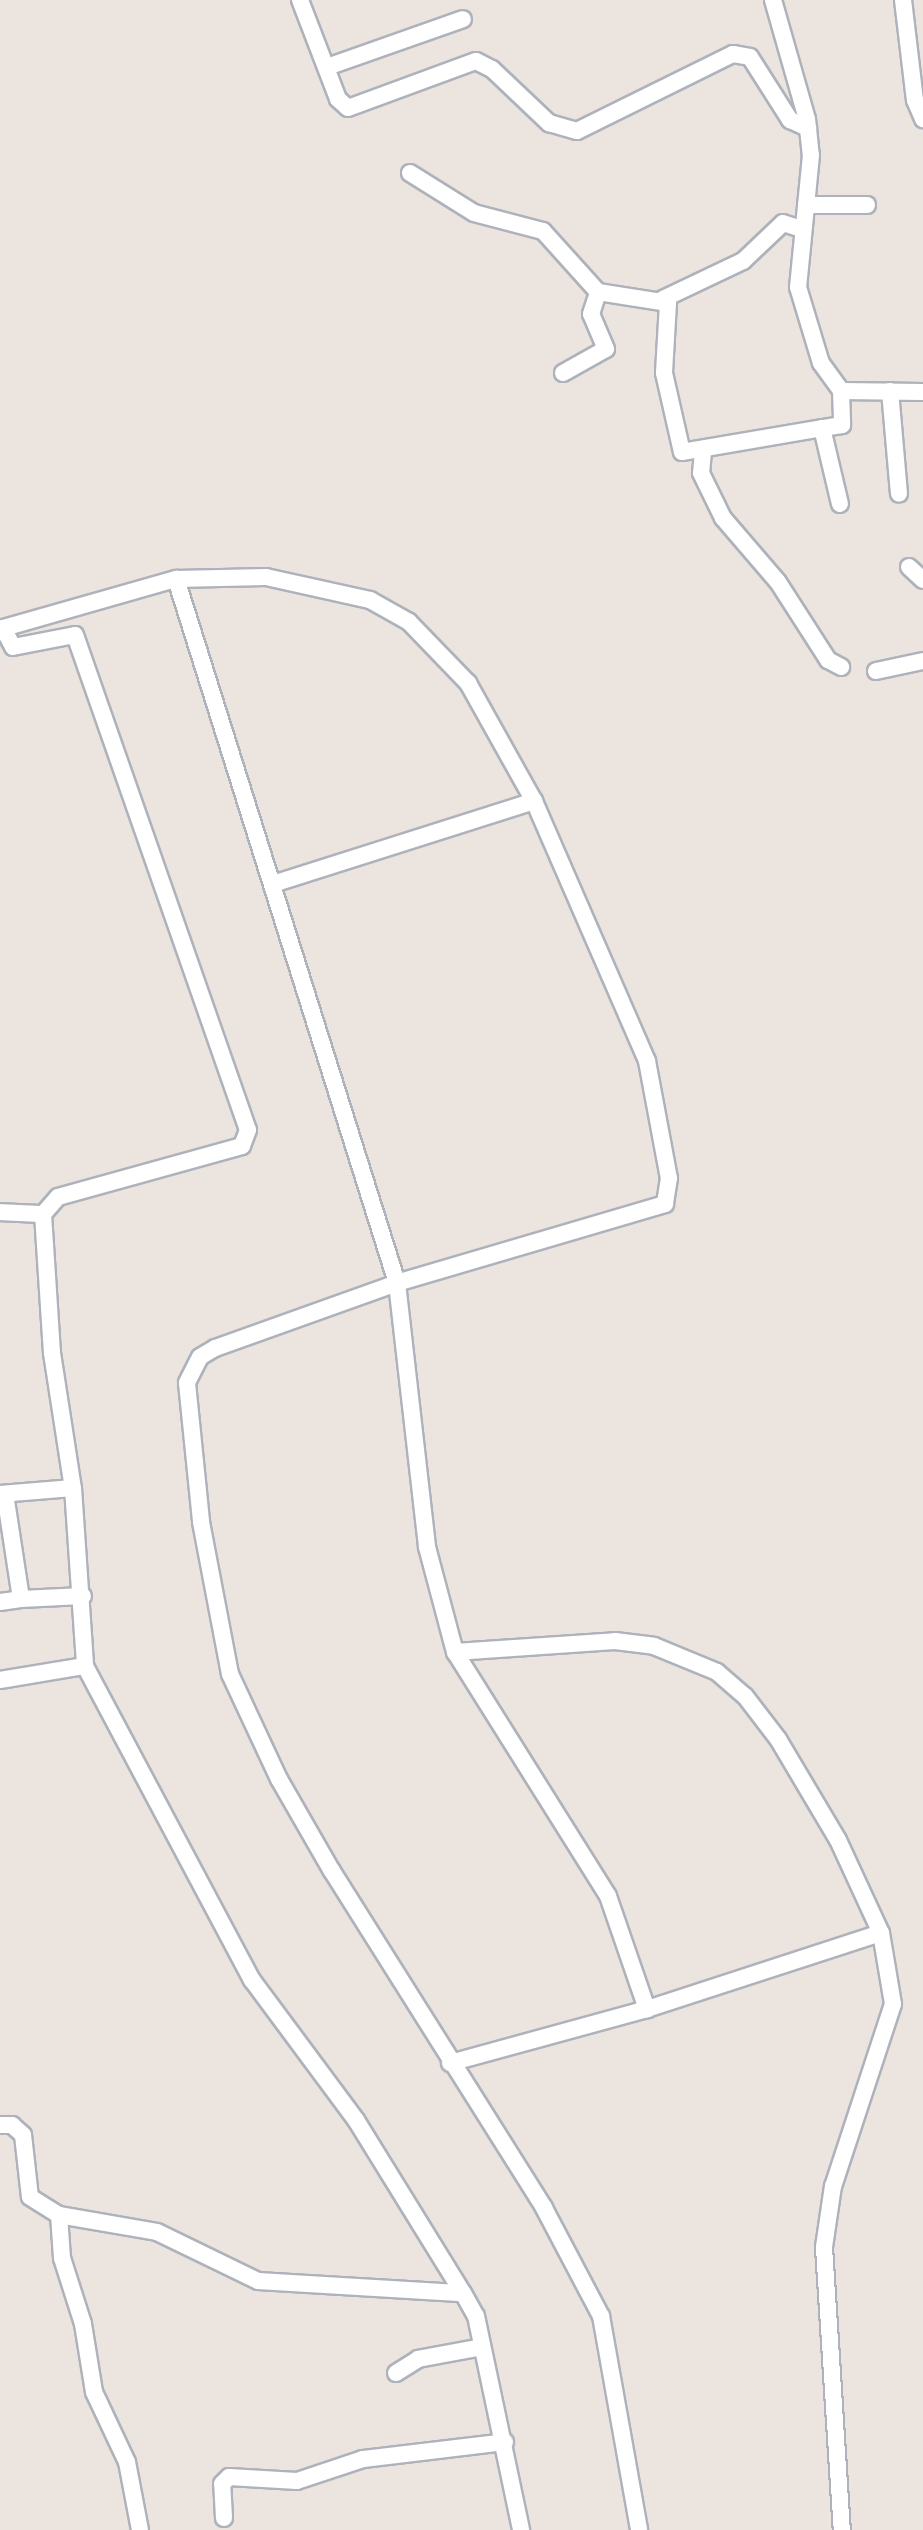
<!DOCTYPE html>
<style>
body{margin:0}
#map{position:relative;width:923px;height:2530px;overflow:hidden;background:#ece4de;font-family:"Public Sans",sans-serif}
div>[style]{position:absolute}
.roads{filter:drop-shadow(2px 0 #aeb2bb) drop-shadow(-2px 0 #aeb2bb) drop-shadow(0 2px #aeb2bb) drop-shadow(0 -2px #aeb2bb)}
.minor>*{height:16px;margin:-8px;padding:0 8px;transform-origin:8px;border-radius:8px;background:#fff}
span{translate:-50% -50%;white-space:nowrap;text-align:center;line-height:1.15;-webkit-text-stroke:6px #fff;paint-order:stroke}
</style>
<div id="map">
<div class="roads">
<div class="minor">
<i style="left:300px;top:0;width:106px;rotate:69deg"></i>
<i style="left:338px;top:99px;width:13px;rotate:42deg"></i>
<i style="left:348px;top:108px;width:136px;rotate:-20.2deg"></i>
<i style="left:476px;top:61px;width:18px;rotate:27deg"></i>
<i style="left:492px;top:69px;width:79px;rotate:43.5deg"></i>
<i style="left:549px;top:123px;width:29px;rotate:16deg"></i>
<i style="left:577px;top:131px;width:174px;rotate:-26.3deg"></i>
<i style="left:733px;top:54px;width:17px;rotate:10deg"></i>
<i style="left:750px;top:57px;width:75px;rotate:57.6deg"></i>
<i style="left:790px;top:120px;width:20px;rotate:24deg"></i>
<i style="left:773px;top:0;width:124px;rotate:74.1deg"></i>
<i style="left:807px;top:119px;width:36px;rotate:84deg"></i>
<i style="left:811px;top:155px;width:133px;rotate:95.6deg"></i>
<i style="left:798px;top:287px;width:79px;rotate:73.2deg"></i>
<i style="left:821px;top:363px;width:34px;rotate:54deg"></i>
<i style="left:841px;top:391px;width:34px;rotate:88deg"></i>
<i style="left:842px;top:425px;width:20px;rotate:171deg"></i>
<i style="left:822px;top:428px;width:78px;rotate:76.7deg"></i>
<i style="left:903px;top:0;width:101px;rotate:83.2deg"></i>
<i style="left:915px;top:100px;width:21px;rotate:67deg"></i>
<i style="left:327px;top:67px;width:144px;rotate:-19.4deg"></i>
<i style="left:410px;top:173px;width:75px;rotate:32deg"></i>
<i style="left:474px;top:213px;width:71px;rotate:14.6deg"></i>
<i style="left:543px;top:231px;width:82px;rotate:48deg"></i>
<i style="left:598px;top:292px;width:71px;rotate:8.9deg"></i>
<i style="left:668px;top:303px;width:70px;rotate:93.3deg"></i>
<i style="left:664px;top:373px;width:81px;rotate:77.2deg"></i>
<i style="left:682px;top:452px;width:142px;rotate:-9.7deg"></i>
<i style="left:806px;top:205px;width:61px"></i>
<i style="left:663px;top:299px;width:89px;rotate:-25.4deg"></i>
<i style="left:743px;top:261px;width:55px;rotate:-43.5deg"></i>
<i style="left:783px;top:223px;width:19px;rotate:18deg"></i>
<i style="left:563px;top:373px;width:49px;rotate:-29.2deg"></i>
<i style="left:606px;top:349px;width:38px;rotate:-113deg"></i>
<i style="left:591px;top:314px;width:23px;rotate:-72deg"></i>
<i style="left:841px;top:391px;width:82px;rotate:0.7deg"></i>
<i style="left:890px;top:391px;width:103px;rotate:85deg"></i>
<i style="left:703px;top:451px;width:22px;rotate:95deg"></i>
<i style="left:701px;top:473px;width:50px;rotate:63.9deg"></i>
<i style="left:723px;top:518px;width:84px;rotate:49.3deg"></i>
<i style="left:778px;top:582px;width:93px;rotate:57.3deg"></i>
<i style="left:828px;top:660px;width:15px;rotate:28deg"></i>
<i style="left:909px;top:567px;width:19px;rotate:43deg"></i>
<i style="left:176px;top:579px;width:738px;rotate:72.57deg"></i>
<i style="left:397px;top:1283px;width:266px;rotate:83.5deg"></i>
<i style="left:427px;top:1547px;width:109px;rotate:75.1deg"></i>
<i style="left:455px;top:1652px;width:288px;rotate:57.9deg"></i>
<i style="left:608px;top:1896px;width:120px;rotate:71deg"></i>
<i style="left:647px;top:2009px;width:246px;rotate:-18deg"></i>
<i style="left:881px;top:1933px;width:72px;rotate:80.4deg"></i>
<i style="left:893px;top:2004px;width:192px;rotate:108.2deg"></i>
<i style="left:833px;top:2186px;width:62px;rotate:98.4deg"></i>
<i style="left:824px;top:2247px;width:284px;rotate:86.4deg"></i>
<i style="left:3px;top:628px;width:21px;rotate:62deg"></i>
<i style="left:13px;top:647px;width:63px;rotate:-11deg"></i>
<i style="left:75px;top:635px;width:524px;rotate:70.74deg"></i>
<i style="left:248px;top:1130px;width:17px;rotate:111deg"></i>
<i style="left:242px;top:1146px;width:191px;rotate:164.5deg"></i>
<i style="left:58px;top:1197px;width:23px;rotate:131deg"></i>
<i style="left:43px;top:1214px;width:139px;rotate:86.3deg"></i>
<i style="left:52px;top:1353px;width:137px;rotate:81.2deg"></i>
<i style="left:73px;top:1488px;width:178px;rotate:86.1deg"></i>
<i style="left:85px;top:1666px;width:356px;rotate:62deg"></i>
<i style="left:252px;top:1980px;width:174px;rotate:53.4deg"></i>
<i style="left:356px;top:2120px;width:203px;rotate:58.3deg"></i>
<i style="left:0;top:629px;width:183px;rotate:-15.9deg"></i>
<i style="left:176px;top:579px;width:90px;rotate:-1.3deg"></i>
<i style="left:266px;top:577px;width:107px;rotate:12.5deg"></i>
<i style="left:370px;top:600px;width:45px;rotate:29.4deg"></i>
<i style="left:409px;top:622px;width:85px;rotate:46deg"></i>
<i style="left:468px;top:683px;width:135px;rotate:60.8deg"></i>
<i style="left:534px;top:801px;width:283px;rotate:66.5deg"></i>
<i style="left:647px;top:1061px;width:119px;rotate:79.4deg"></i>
<i style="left:669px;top:1178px;width:26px;rotate:99deg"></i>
<i style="left:665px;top:1204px;width:279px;rotate:163.6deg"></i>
<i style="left:397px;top:1283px;width:193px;rotate:160.3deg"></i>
<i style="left:215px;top:1348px;width:17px;rotate:149deg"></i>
<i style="left:200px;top:1357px;width:29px;rotate:117deg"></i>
<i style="left:187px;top:1383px;width:140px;rotate:84.2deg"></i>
<i style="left:201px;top:1522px;width:155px;rotate:79.2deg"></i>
<i style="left:230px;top:1674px;width:116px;rotate:65deg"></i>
<i style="left:279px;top:1779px;width:106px;rotate:60.1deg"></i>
<i style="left:332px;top:1871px;width:398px;rotate:57.8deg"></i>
<i style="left:544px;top:2208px;width:122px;rotate:62.2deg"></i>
<i style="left:601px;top:2316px;width:217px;rotate:79.9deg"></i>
<i style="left:876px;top:671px;width:48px;rotate:-12deg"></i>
<i style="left:273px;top:884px;width:274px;rotate:-17.6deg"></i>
<i style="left:0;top:1212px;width:43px;rotate:2.7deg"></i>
<i style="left:0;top:1494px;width:73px;rotate:-4.7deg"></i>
<i style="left:5px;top:1494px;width:106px;rotate:81.3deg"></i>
<i style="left:21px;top:1599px;width:62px;rotate:-2.8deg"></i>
<i style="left:0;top:1602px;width:21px;rotate:-8deg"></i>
<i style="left:455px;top:1652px;width:160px;rotate:-3.9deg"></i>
<i style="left:615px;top:1641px;width:39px;rotate:7deg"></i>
<i style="left:654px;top:1646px;width:68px;rotate:22.4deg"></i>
<i style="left:717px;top:1672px;width:37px;rotate:41deg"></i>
<i style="left:745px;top:1696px;width:54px;rotate:52.5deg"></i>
<i style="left:778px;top:1739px;width:117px;rotate:59.3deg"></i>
<i style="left:838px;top:1840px;width:102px;rotate:65.2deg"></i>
<i style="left:0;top:1680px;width:86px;rotate:-9.4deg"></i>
<i style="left:450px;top:2063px;width:204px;rotate:-15.3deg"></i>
<i style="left:0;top:2125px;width:12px"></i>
<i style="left:12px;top:2125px;width:15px;rotate:42deg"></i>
<i style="left:23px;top:2135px;width:62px;rotate:83.6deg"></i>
<i style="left:30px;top:2197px;width:34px;rotate:32deg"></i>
<i style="left:59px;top:2215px;width:99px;rotate:9.8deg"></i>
<i style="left:157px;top:2232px;width:112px;rotate:25.9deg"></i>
<i style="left:258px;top:2281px;width:205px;rotate:3.4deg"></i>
<i style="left:463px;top:2293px;width:26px;rotate:61deg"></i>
<i style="left:476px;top:2316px;width:219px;rotate:78.1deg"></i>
<i style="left:59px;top:2215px;width:43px;rotate:86deg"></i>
<i style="left:62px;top:2258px;width:69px;rotate:72.3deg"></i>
<i style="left:83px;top:2324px;width:69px;rotate:80.8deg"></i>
<i style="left:94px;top:2392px;width:77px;rotate:64.8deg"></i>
<i style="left:127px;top:2462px;width:69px;rotate:79.2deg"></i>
<i style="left:396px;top:2373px;width:26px;rotate:-32deg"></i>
<i style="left:418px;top:2359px;width:65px;rotate:-10.6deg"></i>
<i style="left:224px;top:2518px;width:34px;rotate:-93deg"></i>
<i style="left:222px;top:2484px;width:10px;rotate:-45deg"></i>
<i style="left:229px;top:2477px;width:68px;rotate:3.4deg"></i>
<i style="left:297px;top:2481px;width:70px;rotate:-18.4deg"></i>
<i style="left:363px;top:2459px;width:143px;rotate:-6.8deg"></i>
</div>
</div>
</div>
